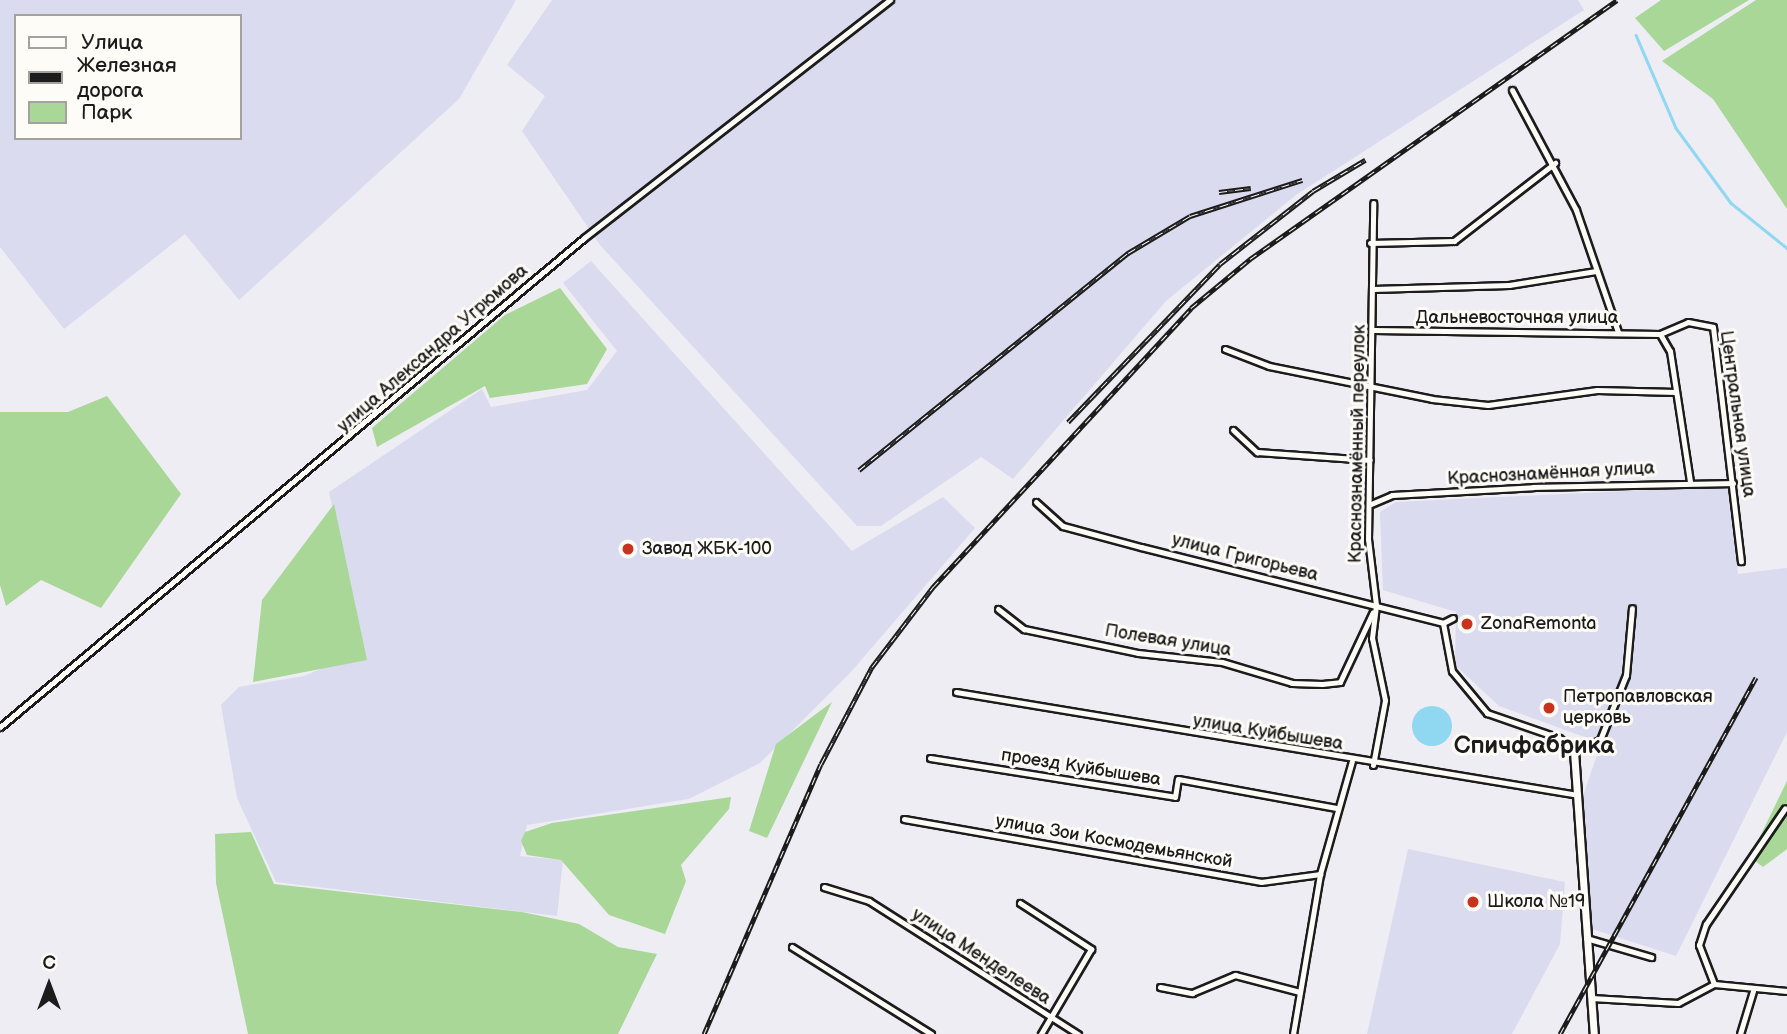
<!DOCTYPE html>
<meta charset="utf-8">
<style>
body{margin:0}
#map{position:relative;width:1787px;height:1034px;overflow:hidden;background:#ededf3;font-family:"Balsamiq Sans",sans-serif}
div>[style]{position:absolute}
.built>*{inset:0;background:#dadbee}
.green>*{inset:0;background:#a8d797}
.water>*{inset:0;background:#90d7f1}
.round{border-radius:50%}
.stream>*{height:2.5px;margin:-1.25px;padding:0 1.25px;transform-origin:1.25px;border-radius:1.25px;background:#90d7f1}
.roads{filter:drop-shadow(2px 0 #1c1c1c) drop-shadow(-2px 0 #1c1c1c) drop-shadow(0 2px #1c1c1c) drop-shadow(0 -2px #1c1c1c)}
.minor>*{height:5px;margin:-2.5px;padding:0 2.5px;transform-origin:2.5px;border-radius:2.5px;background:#fdfcf7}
.tertiary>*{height:7px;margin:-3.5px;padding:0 3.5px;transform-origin:3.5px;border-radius:3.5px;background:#fdfcf7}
.rail>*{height:5px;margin-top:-2.5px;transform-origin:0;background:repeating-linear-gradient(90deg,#fdfcf7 0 8px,#1c1c1c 0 16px);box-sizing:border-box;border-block:2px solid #1c1c1c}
.dots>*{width:19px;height:19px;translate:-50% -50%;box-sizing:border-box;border:4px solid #fdfcf7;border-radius:50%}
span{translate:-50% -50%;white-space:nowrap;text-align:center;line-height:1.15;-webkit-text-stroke:6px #fdfcf7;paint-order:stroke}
.street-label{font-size:18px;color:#1c1c1c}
.poi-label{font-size:18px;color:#1c1c1c}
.left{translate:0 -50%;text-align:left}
.district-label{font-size:24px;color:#1c1c1c;font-weight:700}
.legend{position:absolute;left:14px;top:14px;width:228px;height:126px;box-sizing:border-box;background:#fdfcf7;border:2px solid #a3a29f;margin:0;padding:9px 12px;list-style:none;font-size:21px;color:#1c1c1c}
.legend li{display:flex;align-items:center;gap:14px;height:35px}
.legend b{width:35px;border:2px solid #a3a29f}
.north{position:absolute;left:14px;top:950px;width:70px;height:70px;-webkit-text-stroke:5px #fdfcf7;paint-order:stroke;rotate:0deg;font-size:19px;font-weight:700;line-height:28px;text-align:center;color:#1c1c1c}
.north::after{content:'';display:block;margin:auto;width:24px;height:32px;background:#1c1c1c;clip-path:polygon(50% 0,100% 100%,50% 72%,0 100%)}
</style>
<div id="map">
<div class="built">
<i style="clip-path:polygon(evenodd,0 0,516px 0,459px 99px,239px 300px,185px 234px,64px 329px,0 247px,0 0,16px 16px,240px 16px,240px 138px,16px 138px,16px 16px)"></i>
<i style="clip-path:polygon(552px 0,1578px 0,1584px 10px,1296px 195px,1166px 301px,1013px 479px,981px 457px,881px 526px,857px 526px,600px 245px,522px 131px,545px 96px,507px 65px)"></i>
<i style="clip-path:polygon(591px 261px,852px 551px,943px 497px,975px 528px,850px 673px,760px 763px,689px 799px,527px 825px,520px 856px,563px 860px,557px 916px,276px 882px,237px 798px,221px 705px,239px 687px,304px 676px,363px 651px,329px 492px,482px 389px,491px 407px,587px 390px,617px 351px,563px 283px)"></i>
<i style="clip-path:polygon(1731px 486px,1738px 574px,1787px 568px,1787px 732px,1676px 956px,1589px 928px,1583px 796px,1601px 743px,1499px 706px,1455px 665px,1456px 612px,1383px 590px,1380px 512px,1396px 502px)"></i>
<i style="clip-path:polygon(1408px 849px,1565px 882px,1560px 944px,1512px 1034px,1367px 1034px)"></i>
</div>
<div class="green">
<i style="clip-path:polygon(1661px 0,1749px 0,1664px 51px,1635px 18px)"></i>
<i style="clip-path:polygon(1756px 0,1787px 0,1787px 209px,1713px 99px,1662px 61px)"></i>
<i style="clip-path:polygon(560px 288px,607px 349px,587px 384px,490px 398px,485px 386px,377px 447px,372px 428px,505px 315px)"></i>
<i style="clip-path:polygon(107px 396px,181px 494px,101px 608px,41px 580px,6px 606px,0 585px,0 412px,68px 412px)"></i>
<i style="clip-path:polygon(334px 504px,367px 660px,253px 682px,262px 600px)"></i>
<i style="clip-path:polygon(832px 702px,767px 838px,749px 831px,776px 744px)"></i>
<i style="clip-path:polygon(1787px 781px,1787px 849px,1763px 867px,1750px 857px)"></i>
<i style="clip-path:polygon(731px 797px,729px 809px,681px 865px,686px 881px,665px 934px,609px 915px,561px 860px,527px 855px,521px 841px,525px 832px,552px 823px)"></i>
<i style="clip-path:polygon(251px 832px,274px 884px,522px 912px,579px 924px,618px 947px,657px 954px,618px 1034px,248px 1034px,216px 883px,215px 834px)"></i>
</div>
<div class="water">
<i class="round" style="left:1412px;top:706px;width:40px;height:40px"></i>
</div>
<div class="stream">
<i style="left:1636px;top:35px;width:101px;rotate:66.7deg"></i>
<i style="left:1676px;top:128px;width:93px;rotate:53.7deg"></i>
<i style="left:1731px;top:203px;width:72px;rotate:38.8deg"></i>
</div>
<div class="roads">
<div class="minor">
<i style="left:1512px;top:90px;width:136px;rotate:61.9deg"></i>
<i style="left:1576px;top:210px;width:129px;rotate:71deg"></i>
<i style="left:1370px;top:243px;width:84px;rotate:-1.4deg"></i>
<i style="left:1454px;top:241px;width:128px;rotate:-37.7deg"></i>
<i style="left:1373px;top:289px;width:136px;rotate:-1.7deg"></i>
<i style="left:1509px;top:285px;width:88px;rotate:-9.1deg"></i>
<i style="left:1374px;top:330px;width:286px;rotate:0.8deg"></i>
<i style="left:1660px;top:334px;width:30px;rotate:-23deg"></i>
<i style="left:1688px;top:322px;width:25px;rotate:11deg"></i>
<i style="left:1713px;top:327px;width:236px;rotate:83.2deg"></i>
<i style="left:1660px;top:334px;width:20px;rotate:60deg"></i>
<i style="left:1670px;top:351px;width:133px;rotate:81.3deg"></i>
<i style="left:1225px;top:349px;width:47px;rotate:21.1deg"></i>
<i style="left:1269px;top:366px;width:166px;rotate:11.4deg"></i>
<i style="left:1432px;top:399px;width:56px;rotate:6.1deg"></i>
<i style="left:1488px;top:405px;width:110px;rotate:-7.8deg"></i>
<i style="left:1597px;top:390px;width:79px;rotate:1.5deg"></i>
<i style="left:1233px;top:430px;width:33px;rotate:43deg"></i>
<i style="left:1257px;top:452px;width:113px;rotate:4deg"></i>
<i style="left:1036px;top:502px;width:36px;rotate:42deg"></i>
<i style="left:1063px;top:526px;width:81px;rotate:15.1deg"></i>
<i style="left:1141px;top:547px;width:311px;rotate:14.1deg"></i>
<i style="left:1443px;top:623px;width:11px;rotate:-27deg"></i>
<i style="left:1371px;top:504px;width:23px;rotate:-23deg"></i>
<i style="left:1392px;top:495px;width:141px;rotate:-3.2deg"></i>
<i style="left:1533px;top:487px;width:200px;rotate:-1.1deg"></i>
<i style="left:998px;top:609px;width:33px;rotate:38deg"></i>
<i style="left:1024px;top:629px;width:116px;rotate:11.9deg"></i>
<i style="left:1138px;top:653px;width:84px;rotate:6.1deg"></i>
<i style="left:1222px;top:662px;width:73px;rotate:16.7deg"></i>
<i style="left:1292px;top:683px;width:30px;rotate:2deg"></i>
<i style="left:1322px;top:684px;width:18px;rotate:-6deg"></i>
<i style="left:1340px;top:682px;width:77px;rotate:-64.8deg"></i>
<i style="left:1443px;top:623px;width:49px;rotate:79.4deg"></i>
<i style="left:1452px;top:671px;width:55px;rotate:50.2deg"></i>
<i style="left:1487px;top:713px;width:76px;rotate:19.1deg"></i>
<i style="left:1559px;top:738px;width:20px;rotate:41deg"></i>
<i style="left:1574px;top:751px;width:28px;rotate:-23deg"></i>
<i style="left:1600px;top:740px;width:70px;rotate:-68.2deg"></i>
<i style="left:1626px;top:675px;width:67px;rotate:-84.9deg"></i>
<i style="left:956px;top:692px;width:630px;rotate:9.4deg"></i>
<i style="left:0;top:727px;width:762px;rotate:-39.94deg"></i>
<i style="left:584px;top:238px;width:388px;rotate:-37.9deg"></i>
<i style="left:930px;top:758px;width:248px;rotate:9deg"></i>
<i style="left:1175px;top:797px;width:18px;rotate:-81deg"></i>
<i style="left:1178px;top:779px;width:161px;rotate:10.4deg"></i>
<i style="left:1373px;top:765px;width:66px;rotate:-79.5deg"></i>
<i style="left:1385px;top:700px;width:63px;rotate:-101.8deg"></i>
<i style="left:1372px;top:638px;width:33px;rotate:-83deg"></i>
<i style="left:1376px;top:605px;width:66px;rotate:-96.9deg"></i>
<i style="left:1368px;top:539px;width:336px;rotate:-89.1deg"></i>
<i style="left:904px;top:819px;width:363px;rotate:10deg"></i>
<i style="left:1261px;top:882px;width:60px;rotate:-7.7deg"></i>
<i style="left:824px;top:887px;width:47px;rotate:17.3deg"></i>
<i style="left:869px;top:901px;width:248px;rotate:32.5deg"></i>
<i style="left:1020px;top:903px;width:85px;rotate:32.9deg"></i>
<i style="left:1091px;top:949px;width:99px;rotate:120.5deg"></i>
<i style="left:1586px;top:938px;width:68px;rotate:16.3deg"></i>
<i style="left:792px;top:947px;width:164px;rotate:32deg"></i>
<i style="left:1714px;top:984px;width:42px;rotate:-111deg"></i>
<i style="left:1699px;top:945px;width:22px;rotate:-72deg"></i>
<i style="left:1706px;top:924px;width:140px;rotate:-55.7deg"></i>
<i style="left:1160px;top:987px;width:33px;rotate:11deg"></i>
<i style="left:1192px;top:993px;width:47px;rotate:-22.7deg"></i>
<i style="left:1235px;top:975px;width:67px;rotate:14.7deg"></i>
<i style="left:1591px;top:998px;width:87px;rotate:3.3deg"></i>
<i style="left:1678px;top:1003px;width:41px;rotate:-27.8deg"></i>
<i style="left:1714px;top:984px;width:73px;rotate:5.5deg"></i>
<i style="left:1293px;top:1034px;width:162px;rotate:-80.4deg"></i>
<i style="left:1320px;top:874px;width:117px;rotate:-74.2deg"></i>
<i style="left:1740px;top:1034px;width:45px;rotate:-73.2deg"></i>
</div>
<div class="tertiary">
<i style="left:1574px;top:751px;width:284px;rotate:86deg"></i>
</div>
</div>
<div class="rail">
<i style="left:1219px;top:192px;width:32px;rotate:-7deg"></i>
<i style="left:1068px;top:422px;width:219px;rotate:-46.1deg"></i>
<i style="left:1220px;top:264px;width:118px;rotate:-38.1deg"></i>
<i style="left:1313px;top:191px;width:61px;rotate:-30.8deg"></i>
<i style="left:859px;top:470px;width:346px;rotate:-38.9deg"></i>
<i style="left:1128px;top:253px;width:72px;rotate:-30.8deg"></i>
<i style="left:1190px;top:216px;width:118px;rotate:-17.8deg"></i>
<i style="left:704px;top:1034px;width:294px;rotate:-66.6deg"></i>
<i style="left:821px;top:764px;width:110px;rotate:-62.3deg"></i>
<i style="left:872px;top:667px;width:101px;rotate:-52.7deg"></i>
<i style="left:933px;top:587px;width:380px;rotate:-47.2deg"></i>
<i style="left:1191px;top:308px;width:77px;rotate:-39.7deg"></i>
<i style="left:1250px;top:259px;width:449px;rotate:-35.2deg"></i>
<i style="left:1560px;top:1034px;width:407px;rotate:-61.2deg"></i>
</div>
<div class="dots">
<i style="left:628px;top:549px;background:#c8321e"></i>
<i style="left:1467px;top:624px;background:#c8321e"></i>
<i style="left:1549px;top:708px;background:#c8321e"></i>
<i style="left:1473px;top:902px;background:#c8321e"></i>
</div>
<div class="street-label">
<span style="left:1517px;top:318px">Дальневосточная улица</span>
<span style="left:433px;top:349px;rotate:-41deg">улица Александра Угрюмова</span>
<span style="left:1737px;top:414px;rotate:82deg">Центральная улица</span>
<span style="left:1358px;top:444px;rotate:-89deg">Краснознамённый переулок</span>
<span style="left:1551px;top:474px;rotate:-3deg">Краснознамённая улица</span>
<span style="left:1245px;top:558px;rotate:14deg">улица Григорьева</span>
<span style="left:1168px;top:641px;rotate:9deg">Полевая улица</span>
<span style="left:1268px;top:733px;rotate:9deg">улица Куйбышева</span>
<span style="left:1081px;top:768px;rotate:9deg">проезд Куйбышева</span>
<span style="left:1114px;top:842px;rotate:10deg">улица Зои Космодемьянской</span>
<span style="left:981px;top:957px;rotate:33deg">улица Менделеева</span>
</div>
<div class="poi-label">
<span class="left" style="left:642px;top:549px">Завод ЖБК-100</span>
<span class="left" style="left:1481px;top:624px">ZonaRemonta</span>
<span class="left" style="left:1563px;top:708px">Петропавловская<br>церковь</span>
<span class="left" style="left:1487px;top:902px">Школа №19</span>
</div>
<div class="district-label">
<span style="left:1534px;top:746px">Спичфабрика</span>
</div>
<ul class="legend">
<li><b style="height:9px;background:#fdfcf7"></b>Улица</li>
<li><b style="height:9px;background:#1c1c1c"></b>Железная дорога</li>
<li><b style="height:19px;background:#a8d797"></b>Парк</li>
</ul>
<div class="north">С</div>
</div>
